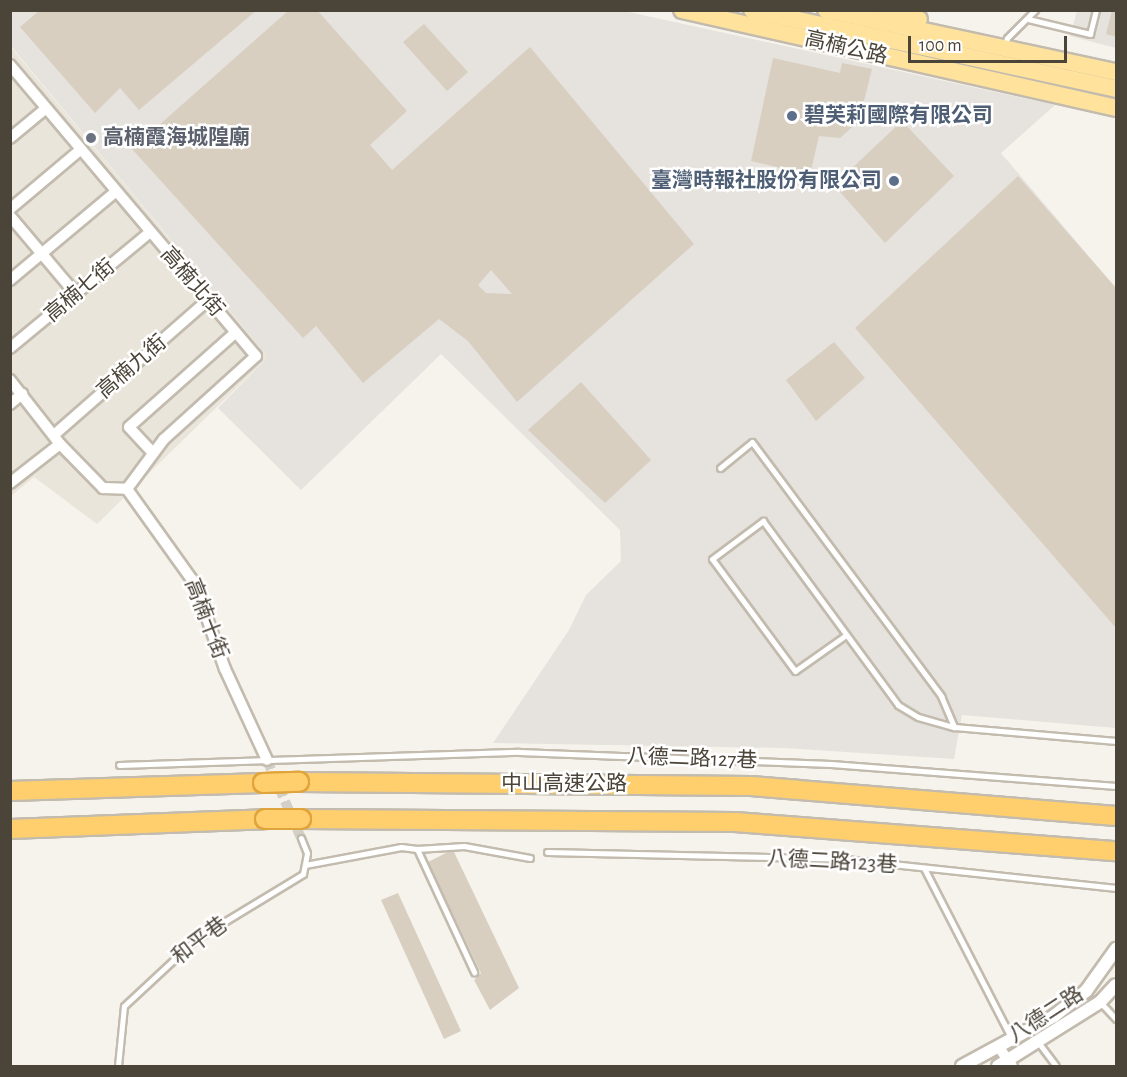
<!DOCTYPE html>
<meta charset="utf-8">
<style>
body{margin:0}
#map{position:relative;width:1127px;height:1077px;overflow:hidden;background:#f6f3ec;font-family:"Alegreya Sans","Noto Sans TC",sans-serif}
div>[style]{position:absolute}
.residential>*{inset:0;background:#eae5da}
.industrial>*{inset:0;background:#e6e2dd}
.building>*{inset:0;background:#d8cfc1}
.minor-tunnel>*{height:10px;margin-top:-5px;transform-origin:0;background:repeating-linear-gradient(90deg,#d4d0c8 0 10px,transparent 0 15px)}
.roads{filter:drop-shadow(2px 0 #c2bbae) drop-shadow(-2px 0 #c2bbae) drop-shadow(0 2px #c2bbae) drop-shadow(0 -2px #c2bbae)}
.service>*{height:5px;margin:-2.5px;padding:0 2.5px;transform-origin:2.5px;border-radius:2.5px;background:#fff}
.minor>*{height:10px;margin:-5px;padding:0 5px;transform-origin:5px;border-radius:5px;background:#fff}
.tertiary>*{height:12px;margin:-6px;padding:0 6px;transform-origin:6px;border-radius:6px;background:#fff}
.primary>*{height:16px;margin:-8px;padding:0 8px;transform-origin:8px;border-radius:8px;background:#ffe39c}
.motorway>*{height:18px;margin:-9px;padding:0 9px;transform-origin:9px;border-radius:9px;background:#ffcf6e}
.bridges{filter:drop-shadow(2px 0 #e0a43c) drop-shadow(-2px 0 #e0a43c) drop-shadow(0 2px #e0a43c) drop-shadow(0 -2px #e0a43c)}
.motorway-bridge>*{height:18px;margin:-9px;padding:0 9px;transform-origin:9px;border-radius:9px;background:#ffcf6e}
.dots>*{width:16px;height:16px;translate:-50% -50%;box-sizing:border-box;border:3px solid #fff;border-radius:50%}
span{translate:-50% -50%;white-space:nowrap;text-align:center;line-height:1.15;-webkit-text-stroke:5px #fff;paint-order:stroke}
.street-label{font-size:21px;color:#4b4439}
.service-label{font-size:21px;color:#4e5e75;font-weight:700}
.left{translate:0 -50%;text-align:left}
.right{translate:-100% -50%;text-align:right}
.worship-label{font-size:21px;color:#5b616d;font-weight:700}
.frame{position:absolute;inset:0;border:12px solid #4b4439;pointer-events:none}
.scale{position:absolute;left:908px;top:36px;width:159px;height:27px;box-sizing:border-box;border:3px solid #4b4439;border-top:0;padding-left:8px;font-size:18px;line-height:21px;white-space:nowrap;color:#4b4439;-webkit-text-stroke:4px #fff;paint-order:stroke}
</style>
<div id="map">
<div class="residential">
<i style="clip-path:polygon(10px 46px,268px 357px,97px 524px,34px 477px,11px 496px)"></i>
</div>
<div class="industrial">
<i style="clip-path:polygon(10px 11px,624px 11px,1055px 105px,1001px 153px,1116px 288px,1116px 728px,962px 715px,954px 759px,784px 748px,493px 743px,569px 630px,586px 595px,621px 561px,620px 530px,441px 354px,301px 490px,218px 408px,268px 357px,11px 46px)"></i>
<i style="clip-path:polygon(1077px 11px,1116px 11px,1116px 48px,1070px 36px)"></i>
</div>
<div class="building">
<i style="clip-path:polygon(40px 10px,257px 10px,139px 110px,120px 88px,95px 113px,20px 27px)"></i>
<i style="clip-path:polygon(evenodd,289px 10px,317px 10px,407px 111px,370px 145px,392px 170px,530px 47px,694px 244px,517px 402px,468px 341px,439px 319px,363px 383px,316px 326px,303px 338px,132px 149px,289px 10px,491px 270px,512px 294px,486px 293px,478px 285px,491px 270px)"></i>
<i style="clip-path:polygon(1112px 10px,1116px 10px,1116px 37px,1106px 34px)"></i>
<i style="clip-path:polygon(424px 24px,468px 72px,447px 91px,403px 42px)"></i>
<i style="clip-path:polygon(773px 58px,840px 73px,842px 63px,872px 69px,859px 121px,840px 138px,819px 136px,810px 175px,751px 161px)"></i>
<i style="clip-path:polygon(902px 121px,954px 176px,885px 243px,834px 185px)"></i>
<i style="clip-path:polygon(1018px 176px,1116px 288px,1116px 628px,855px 328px)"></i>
<i style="clip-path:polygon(834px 342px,865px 378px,816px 421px,786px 380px)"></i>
<i style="clip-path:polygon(581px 382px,651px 460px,605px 503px,528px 430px)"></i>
<i style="clip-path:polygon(448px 852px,454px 852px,519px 988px,490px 1010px,474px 980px,481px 973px,428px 862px)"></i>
<i style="clip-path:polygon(398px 893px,461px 1031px,444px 1039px,381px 900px)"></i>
</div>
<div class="minor-tunnel">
<i style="left:267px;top:760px;width:85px;rotate:66.4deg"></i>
</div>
<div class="roads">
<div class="service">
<i style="left:1028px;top:19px;width:64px;rotate:13.6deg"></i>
<i style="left:1090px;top:34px;width:25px;rotate:-76deg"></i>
<i style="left:1005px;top:45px;width:7px;rotate:-74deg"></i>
<i style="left:1007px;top:38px;width:40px;rotate:-45deg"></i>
<i style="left:720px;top:468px;width:41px;rotate:-39.1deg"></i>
<i style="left:752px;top:442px;width:317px;rotate:53.3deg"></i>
<i style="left:941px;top:696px;width:34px;rotate:67deg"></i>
<i style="left:846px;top:635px;width:62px;rotate:144.8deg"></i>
<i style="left:795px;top:671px;width:139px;rotate:-126.5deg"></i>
<i style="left:712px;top:559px;width:64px;rotate:-36.7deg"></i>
<i style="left:763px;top:521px;width:228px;rotate:53.7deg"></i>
<i style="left:898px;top:705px;width:23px;rotate:31deg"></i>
<i style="left:918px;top:717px;width:37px;rotate:16deg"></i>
<i style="left:954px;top:727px;width:163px;rotate:4.9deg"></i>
<i style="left:119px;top:765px;width:400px;rotate:-1.9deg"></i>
<i style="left:519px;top:752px;width:312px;rotate:2.2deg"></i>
<i style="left:831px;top:764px;width:286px;rotate:4.4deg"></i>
<i style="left:417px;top:849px;width:47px;rotate:-3.7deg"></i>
<i style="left:464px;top:846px;width:67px;rotate:10.3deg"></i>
<i style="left:547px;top:852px;width:298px;rotate:1.3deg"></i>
<i style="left:845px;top:859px;width:273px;rotate:6.1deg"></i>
<i style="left:305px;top:865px;width:98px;rotate:-10.6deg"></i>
<i style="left:401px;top:847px;width:16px;rotate:7deg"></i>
<i style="left:417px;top:849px;width:136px;rotate:65.1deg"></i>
<i style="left:924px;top:868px;width:192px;rotate:62.8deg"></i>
<i style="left:1101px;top:1003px;width:22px;rotate:47deg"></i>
<i style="left:1038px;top:1042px;width:30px;rotate:53deg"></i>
<i style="left:118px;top:1066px;width:60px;rotate:-84.3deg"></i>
<i style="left:124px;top:1006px;width:98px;rotate:-42.9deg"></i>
<i style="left:196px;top:939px;width:125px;rotate:-31.3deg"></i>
<i style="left:303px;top:874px;width:21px;rotate:-79deg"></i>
<i style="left:307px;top:853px;width:16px;rotate:-112deg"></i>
</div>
<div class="minor">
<i style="left:10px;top:65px;width:381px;rotate:49.8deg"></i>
<i style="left:256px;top:356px;width:124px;rotate:137.9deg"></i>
<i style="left:164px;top:439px;width:62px;rotate:126.5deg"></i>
<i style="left:10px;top:138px;width:44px;rotate:-39.5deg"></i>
<i style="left:10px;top:209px;width:92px;rotate:-40.1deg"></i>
<i style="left:10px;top:216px;width:102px;rotate:49.8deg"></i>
<i style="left:10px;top:280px;width:136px;rotate:-39.9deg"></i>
<i style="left:10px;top:348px;width:180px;rotate:-39.6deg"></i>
<i style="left:10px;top:380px;width:81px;rotate:52deg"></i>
<i style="left:60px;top:444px;width:62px;rotate:45.7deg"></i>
<i style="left:103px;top:488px;width:24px;rotate:2deg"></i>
<i style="left:10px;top:404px;width:16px;rotate:-40deg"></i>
<i style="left:55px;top:434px;width:203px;rotate:-41.2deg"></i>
<i style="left:153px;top:453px;width:35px;rotate:-133deg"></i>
<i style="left:129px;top:427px;width:142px;rotate:-41.6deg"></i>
<i style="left:10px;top:483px;width:63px;rotate:-38deg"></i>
<i style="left:127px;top:489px;width:117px;rotate:54.4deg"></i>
<i style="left:195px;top:584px;width:90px;rotate:70.6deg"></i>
<i style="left:225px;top:669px;width:100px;rotate:65.2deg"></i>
<i style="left:998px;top:1046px;width:24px;rotate:55deg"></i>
</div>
<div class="tertiary">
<i style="left:962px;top:1066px;width:105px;rotate:-28.5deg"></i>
<i style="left:1054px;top:1016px;width:41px;rotate:-38deg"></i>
<i style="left:1086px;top:991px;width:52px;rotate:-54.5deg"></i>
<i style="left:998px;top:1066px;width:120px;rotate:-32.1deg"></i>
<i style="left:1100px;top:1002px;width:23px;rotate:-47deg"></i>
</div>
<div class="primary">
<i style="left:682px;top:10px;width:445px;rotate:12.7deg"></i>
<i style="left:752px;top:10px;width:372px;rotate:12.2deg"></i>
<i style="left:826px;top:10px;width:297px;rotate:12.1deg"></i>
<i style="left:882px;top:10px;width:38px;rotate:14deg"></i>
</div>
<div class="motorway">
<i style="left:299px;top:782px;width:452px;rotate:0.5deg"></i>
<i style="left:751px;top:786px;width:366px;rotate:4.7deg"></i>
<i style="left:10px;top:791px;width:253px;rotate:-1.8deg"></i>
<i style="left:301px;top:819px;width:434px;rotate:0.4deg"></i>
<i style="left:735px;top:822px;width:382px;rotate:4.4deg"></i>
<i style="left:10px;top:829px;width:255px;rotate:-2.2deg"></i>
</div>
</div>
<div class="bridges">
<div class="motorway-bridge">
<i style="left:263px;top:783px;width:36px;rotate:-2deg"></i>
<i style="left:265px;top:819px;width:36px"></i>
</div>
</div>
<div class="dots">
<i style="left:792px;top:116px;background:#5c6f8a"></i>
<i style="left:91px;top:138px;background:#6b7280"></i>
<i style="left:894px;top:181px;background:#5c6f8a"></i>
</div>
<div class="street-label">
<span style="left:846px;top:48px;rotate:13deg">高楠公路</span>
<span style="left:192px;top:282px;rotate:49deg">高楠北街</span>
<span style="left:80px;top:291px;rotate:-40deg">高楠七街</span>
<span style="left:132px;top:367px;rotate:-41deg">高楠九街</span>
<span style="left:206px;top:619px;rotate:69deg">高楠十街</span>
<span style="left:692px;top:759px;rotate:2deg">八德二路127巷</span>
<span style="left:564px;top:784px">中山高速公路</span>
<span style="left:832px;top:862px;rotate:3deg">八德二路123巷</span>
<span style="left:200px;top:941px;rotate:-37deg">和平巷</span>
<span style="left:1046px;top:1015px;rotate:-33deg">八德二路</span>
</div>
<div class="service-label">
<span class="left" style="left:804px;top:116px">碧芙莉國際有限公司</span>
<span class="right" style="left:882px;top:181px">臺灣時報社股份有限公司</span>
</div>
<div class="worship-label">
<span class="left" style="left:103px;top:138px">高楠霞海城隍廟</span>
</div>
<div class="frame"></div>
<div class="scale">100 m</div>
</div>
